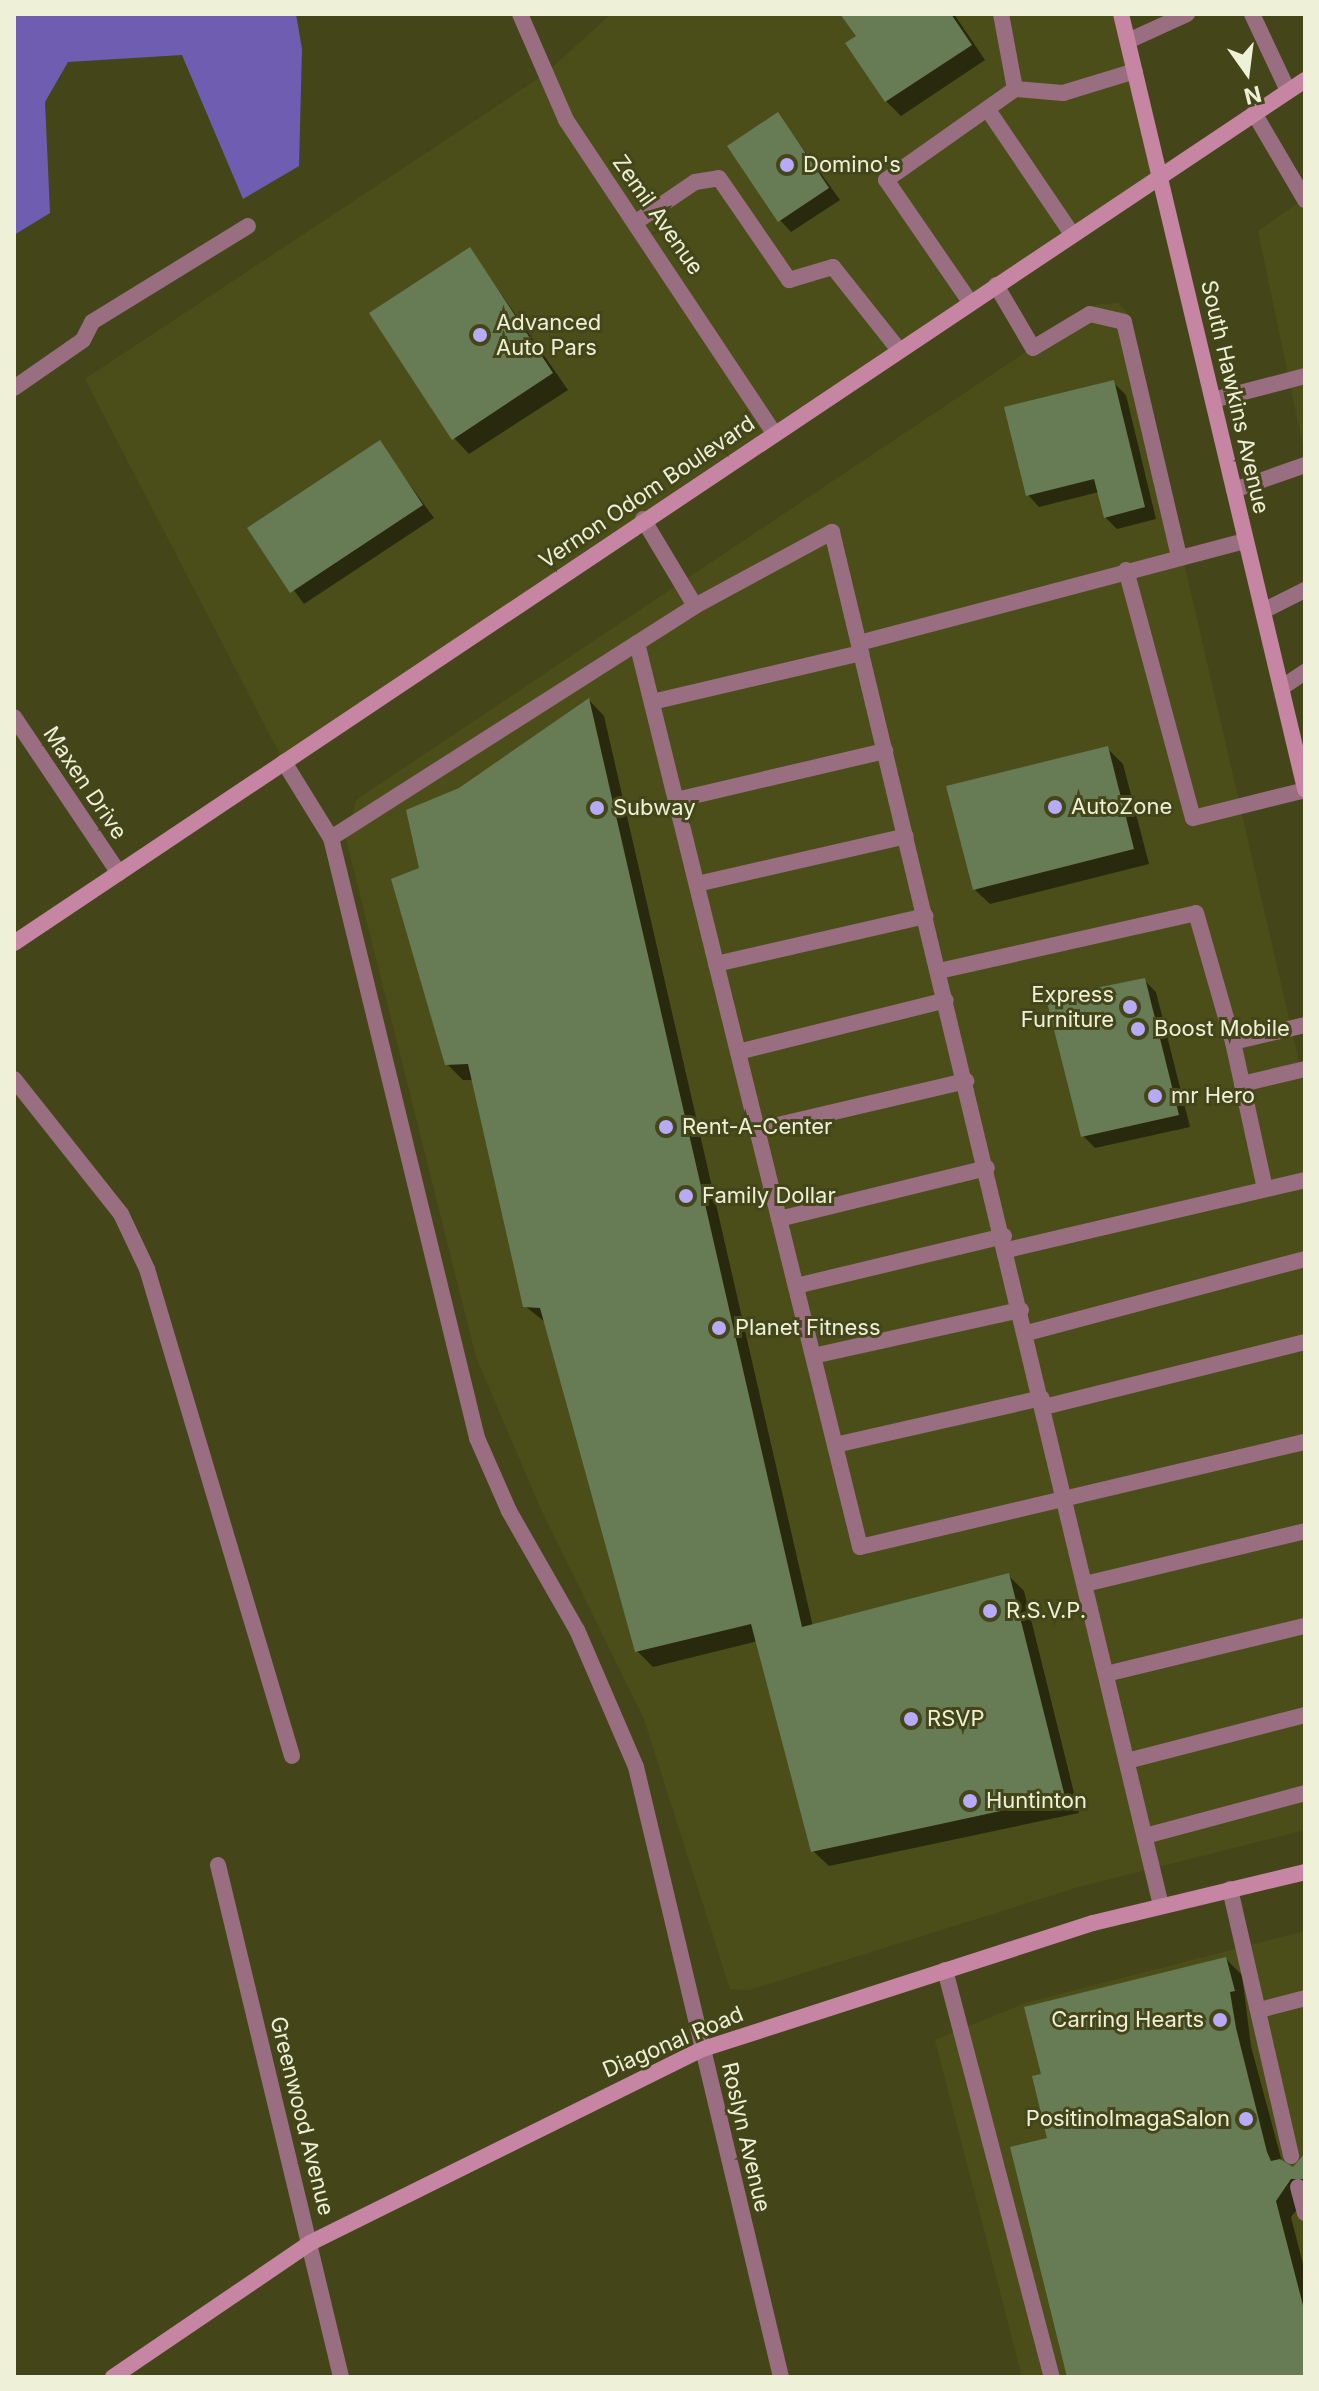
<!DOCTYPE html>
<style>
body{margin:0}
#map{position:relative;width:1319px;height:2391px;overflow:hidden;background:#44461a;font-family:Inter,sans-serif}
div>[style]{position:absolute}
.built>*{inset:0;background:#4c4e19}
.green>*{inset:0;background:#6e5db1}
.shadow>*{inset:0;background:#0007}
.building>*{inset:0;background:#677c55}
.lane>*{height:16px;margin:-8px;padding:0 8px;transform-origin:8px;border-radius:8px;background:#986e80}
.street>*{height:16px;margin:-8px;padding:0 8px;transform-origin:8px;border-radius:8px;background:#986e80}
.secondary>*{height:16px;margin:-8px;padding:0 8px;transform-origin:8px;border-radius:8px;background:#c685a2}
.dots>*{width:22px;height:22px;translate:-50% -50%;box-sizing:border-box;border:4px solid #44461a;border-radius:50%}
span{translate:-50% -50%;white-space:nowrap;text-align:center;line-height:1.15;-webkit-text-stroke:6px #44461a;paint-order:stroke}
.poi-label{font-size:22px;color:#eef0d8}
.left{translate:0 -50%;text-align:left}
.right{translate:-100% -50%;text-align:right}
.street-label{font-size:22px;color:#eef0d8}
.frame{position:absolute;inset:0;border:16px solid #eef0d8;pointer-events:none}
.north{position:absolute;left:1207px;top:32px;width:80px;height:80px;-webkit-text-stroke:6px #44461a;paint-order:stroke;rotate:166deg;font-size:22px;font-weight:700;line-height:32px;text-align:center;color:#eef0d8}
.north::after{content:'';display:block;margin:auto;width:28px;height:36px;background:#eef0d8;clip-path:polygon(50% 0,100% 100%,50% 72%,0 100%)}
</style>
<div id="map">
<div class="built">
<i style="clip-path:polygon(611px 14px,1121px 14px,1160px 175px,284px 762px,85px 379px,544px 75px)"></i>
<i style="clip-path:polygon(1305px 198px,1305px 455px,1258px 231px)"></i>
<i style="clip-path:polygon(1119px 303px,1126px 311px,1305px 1088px,1305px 1830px,1082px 1886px,749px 1990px,730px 1989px,644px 1719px,540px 1507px,476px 1357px,346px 839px,356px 800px,1096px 305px)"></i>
<i style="clip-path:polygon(1305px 1931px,1305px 2377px,1022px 2377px,935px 2040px,1025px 2003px)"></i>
</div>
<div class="green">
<i style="clip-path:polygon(14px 14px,296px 14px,302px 49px,299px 166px,243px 199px,182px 55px,68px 62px,45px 102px,50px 213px,14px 235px)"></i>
</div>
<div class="shadow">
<i style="clip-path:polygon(843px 14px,954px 14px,985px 60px,901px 116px,886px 101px,858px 36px)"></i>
<i style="clip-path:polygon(778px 114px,840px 200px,791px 232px,780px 220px)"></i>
<i style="clip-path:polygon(470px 249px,568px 390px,469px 454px,454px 438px)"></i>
<i style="clip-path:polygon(1114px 383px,1126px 395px,1156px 519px,1117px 529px,1105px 517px,1099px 492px,1039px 507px,1028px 495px)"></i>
<i style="clip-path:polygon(379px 442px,434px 518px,304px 604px,249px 529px)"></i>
<i style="clip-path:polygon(589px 700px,604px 716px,813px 1627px,1008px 1575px,1024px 1591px,1079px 1813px,829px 1866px,813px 1851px,758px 1641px,653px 1667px,637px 1651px,546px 1323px,525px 1306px,473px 1080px,463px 1080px,447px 1064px,421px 869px,460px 790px)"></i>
<i style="clip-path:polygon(1107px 748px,1123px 764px,1149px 864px,990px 904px,974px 889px)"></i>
<i style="clip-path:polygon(1144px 980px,1156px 992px,1190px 1127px,1095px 1148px,1083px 1136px)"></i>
<i style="clip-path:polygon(1226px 1959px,1242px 1975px,1251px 2046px,1282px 2162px,1295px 2169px,1305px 2155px,1305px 2200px,1291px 2217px,1305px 2272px,1305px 2377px,1069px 2377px,1043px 2076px)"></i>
</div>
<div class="building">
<i style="clip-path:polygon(840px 14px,951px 14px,972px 45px,885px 102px,845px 43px,856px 36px)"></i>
<i style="clip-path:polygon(778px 112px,829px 188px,778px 222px,727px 146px)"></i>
<i style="clip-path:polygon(470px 247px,553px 373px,452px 440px,369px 313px)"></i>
<i style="clip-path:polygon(1114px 380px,1145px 507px,1104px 518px,1094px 479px,1026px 496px,1004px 407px)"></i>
<i style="clip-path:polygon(380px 440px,423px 505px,290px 593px,247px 528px)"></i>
<i style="clip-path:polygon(589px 698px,802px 1627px,1009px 1573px,1065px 1797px,811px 1852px,751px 1624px,635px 1652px,540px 1308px,523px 1307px,468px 1064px,445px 1065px,391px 879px,419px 868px,406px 810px,459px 788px)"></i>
<i style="clip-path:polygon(1108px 746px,1134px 849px,973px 890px,946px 786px)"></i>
<i style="clip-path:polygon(1145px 978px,1179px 1115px,1081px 1137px,1046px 998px)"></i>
<i style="clip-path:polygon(1226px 1957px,1235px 1991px,1230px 1992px,1236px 2028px,1267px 2152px,1271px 2161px,1280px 2159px,1293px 2167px,1305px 2153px,1305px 2179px,1291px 2179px,1276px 2201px,1305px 2313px,1305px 2377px,1067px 2377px,1010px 2147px,1047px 2138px,1032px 2076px,1041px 2074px,1024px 2007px)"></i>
</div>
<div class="lane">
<i style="left:1001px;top:14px;width:76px;rotate:79.4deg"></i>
<i style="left:1252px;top:14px;width:85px;rotate:64.9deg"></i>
<i style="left:1128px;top:41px;width:65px;rotate:-24.6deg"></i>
<i style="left:988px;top:110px;width:150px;rotate:55.9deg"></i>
<i style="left:1254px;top:113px;width:101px;rotate:59.6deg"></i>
<i style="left:636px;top:222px;width:71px;rotate:-34.1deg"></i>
<i style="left:695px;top:182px;width:24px;rotate:-9deg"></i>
<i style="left:719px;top:178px;width:124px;rotate:55.5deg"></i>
<i style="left:789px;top:280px;width:46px;rotate:-16.5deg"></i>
<i style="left:833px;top:267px;width:106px;rotate:51.5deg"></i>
<i style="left:996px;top:285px;width:73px;rotate:59.6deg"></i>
<i style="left:1033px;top:348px;width:66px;rotate:-30.8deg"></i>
<i style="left:1090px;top:314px;width:35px;rotate:13deg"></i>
<i style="left:1124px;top:322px;width:240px;rotate:76.8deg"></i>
<i style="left:970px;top:302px;width:148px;rotate:-124.5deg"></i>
<i style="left:886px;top:180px;width:158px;rotate:-35.2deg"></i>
<i style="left:1015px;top:89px;width:48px;rotate:4.8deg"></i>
<i style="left:1063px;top:93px;width:75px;rotate:-17deg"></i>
<i style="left:83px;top:340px;width:20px;rotate:-63deg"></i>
<i style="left:92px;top:322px;width:183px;rotate:-31.6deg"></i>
<i style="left:1213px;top:400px;width:95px;rotate:-14.6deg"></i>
<i style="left:1234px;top:490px;width:75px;rotate:-19.4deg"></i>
<i style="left:643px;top:519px;width:101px;rotate:59.1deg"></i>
<i style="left:695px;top:606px;width:156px;rotate:-28.4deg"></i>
<i style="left:832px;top:532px;width:1413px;rotate:76.53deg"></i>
<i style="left:1126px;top:570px;width:257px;rotate:74.9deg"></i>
<i style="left:1193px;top:818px;width:115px;rotate:-14deg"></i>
<i style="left:1263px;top:611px;width:47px;rotate:-26.6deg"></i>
<i style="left:637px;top:643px;width:931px;rotate:76.14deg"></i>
<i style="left:860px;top:1547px;width:457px;rotate:-13.3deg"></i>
<i style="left:859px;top:643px;width:400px;rotate:-14.8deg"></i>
<i style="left:1281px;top:688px;width:29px;rotate:-34deg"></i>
<i style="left:652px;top:702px;width:215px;rotate:-13.2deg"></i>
<i style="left:284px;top:762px;width:89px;rotate:58.3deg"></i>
<i style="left:331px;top:838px;width:432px;rotate:-32.5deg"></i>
<i style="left:676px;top:800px;width:215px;rotate:-13.2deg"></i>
<i style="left:331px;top:838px;width:618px;rotate:76.32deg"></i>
<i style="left:477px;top:1438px;width:80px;rotate:66.3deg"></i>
<i style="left:509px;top:1511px;width:137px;rotate:60.3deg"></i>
<i style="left:577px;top:1630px;width:149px;rotate:66.7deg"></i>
<i style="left:697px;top:884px;width:214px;rotate:-12.9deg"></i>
<i style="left:716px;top:964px;width:215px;rotate:-12.9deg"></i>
<i style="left:939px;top:971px;width:263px;rotate:-12.7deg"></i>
<i style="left:1196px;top:913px;width:134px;rotate:74deg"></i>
<i style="left:1233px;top:1042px;width:150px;rotate:77.7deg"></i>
<i style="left:1233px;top:1042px;width:74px;rotate:-13.3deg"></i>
<i style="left:738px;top:1052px;width:214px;rotate:-14deg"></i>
<i style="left:14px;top:1079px;width:172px;rotate:51.6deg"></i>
<i style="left:121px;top:1214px;width:61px;rotate:64.7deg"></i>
<i style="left:147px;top:1269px;width:508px;rotate:73.42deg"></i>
<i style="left:1242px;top:1084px;width:65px;rotate:-13.4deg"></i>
<i style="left:757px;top:1130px;width:215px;rotate:-13.2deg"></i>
<i style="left:779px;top:1219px;width:214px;rotate:-13.8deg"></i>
<i style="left:1007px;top:1250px;width:306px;rotate:-13.2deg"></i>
<i style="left:796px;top:1286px;width:214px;rotate:-13.5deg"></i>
<i style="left:1027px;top:1333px;width:288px;rotate:-14.9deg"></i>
<i style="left:813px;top:1356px;width:213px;rotate:-12.5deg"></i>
<i style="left:1044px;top:1407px;width:269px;rotate:-14deg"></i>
<i style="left:835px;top:1445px;width:212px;rotate:-12.8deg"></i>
<i style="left:1085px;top:1584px;width:226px;rotate:-13.5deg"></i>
<i style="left:1106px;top:1674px;width:205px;rotate:-13.6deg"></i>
<i style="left:1127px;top:1761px;width:184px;rotate:-14.5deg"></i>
<i style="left:1145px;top:1836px;width:166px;rotate:-15deg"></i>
<i style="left:1230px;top:1889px;width:274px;rotate:77.1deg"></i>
<i style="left:945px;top:1970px;width:421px;rotate:75.3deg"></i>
<i style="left:1260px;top:2010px;width:47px;rotate:-14.9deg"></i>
<i style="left:1298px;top:2187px;width:27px;rotate:75deg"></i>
</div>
<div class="street">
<i style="left:520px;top:14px;width:116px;rotate:66.5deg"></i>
<i style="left:566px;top:120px;width:376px;rotate:56.4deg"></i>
<i style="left:14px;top:388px;width:84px;rotate:-34.8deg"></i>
<i style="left:14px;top:717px;width:188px;rotate:56.1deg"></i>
<i style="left:636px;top:1767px;width:627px;rotate:76.63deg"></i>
<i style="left:218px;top:1865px;width:527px;rotate:76.49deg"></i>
</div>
<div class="secondary">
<i style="left:1121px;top:14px;width:797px;rotate:76.64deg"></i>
<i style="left:14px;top:943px;width:1553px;rotate:-33.76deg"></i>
<i style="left:113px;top:2377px;width:238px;rotate:-34.2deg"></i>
<i style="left:310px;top:2243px;width:438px;rotate:-26.3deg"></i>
<i style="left:703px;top:2049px;width:410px;rotate:-17.9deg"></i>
<i style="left:1093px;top:1923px;width:218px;rotate:-13.5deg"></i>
</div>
<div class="dots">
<i style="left:787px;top:165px;background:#b7abf8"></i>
<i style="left:480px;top:335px;background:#b7abf8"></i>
<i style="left:1055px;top:807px;background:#b7abf8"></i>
<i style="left:597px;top:808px;background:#b7abf8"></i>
<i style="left:1130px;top:1007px;background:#b7abf8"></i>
<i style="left:1138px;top:1029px;background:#b7abf8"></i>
<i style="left:1155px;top:1096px;background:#b7abf8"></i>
<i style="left:666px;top:1127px;background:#b7abf8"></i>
<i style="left:686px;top:1196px;background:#b7abf8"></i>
<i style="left:719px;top:1328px;background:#b7abf8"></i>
<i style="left:990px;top:1611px;background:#b7abf8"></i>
<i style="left:911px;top:1719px;background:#b7abf8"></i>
<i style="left:970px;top:1801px;background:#b7abf8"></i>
<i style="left:1220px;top:2020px;background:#b7abf8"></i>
<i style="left:1246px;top:2119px;background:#b7abf8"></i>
</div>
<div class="poi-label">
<span class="left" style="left:803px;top:165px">Domino's</span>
<span class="left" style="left:496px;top:335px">Advanced<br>Auto Pars</span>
<span class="left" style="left:1071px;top:807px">AutoZone</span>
<span class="left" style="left:613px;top:808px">Subway</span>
<span class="right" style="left:1114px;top:1007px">Express<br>Furniture</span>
<span class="left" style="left:1154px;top:1029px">Boost Mobile</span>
<span class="left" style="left:1171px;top:1096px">mr Hero</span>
<span class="left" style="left:682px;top:1127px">Rent-A-Center</span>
<span class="left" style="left:702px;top:1196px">Family Dollar</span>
<span class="left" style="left:735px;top:1328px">Planet Fitness</span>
<span class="left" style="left:1006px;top:1611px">R.S.V.P.</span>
<span class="left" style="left:927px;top:1719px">RSVP</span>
<span class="left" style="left:986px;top:1801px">Huntinton</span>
<span class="right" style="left:1204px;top:2020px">Carring Hearts</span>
<span class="right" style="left:1230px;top:2119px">PositinoImagaSalon</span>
</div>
<div class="street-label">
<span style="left:658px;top:215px;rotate:55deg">Zemil Avenue</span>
<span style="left:1235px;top:397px;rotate:77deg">South Hawkins Avenue</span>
<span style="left:647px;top:492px;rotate:-34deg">Vernon Odom Boulevard</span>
<span style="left:85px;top:783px;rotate:56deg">Maxen Drive</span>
<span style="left:673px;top:2042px;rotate:-23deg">Diagonal Road</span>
<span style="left:302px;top:2116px;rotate:76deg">Greenwood Avenue</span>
<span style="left:746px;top:2137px;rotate:77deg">Roslyn Avenue</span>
</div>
<div class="frame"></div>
<div class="north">N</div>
</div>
